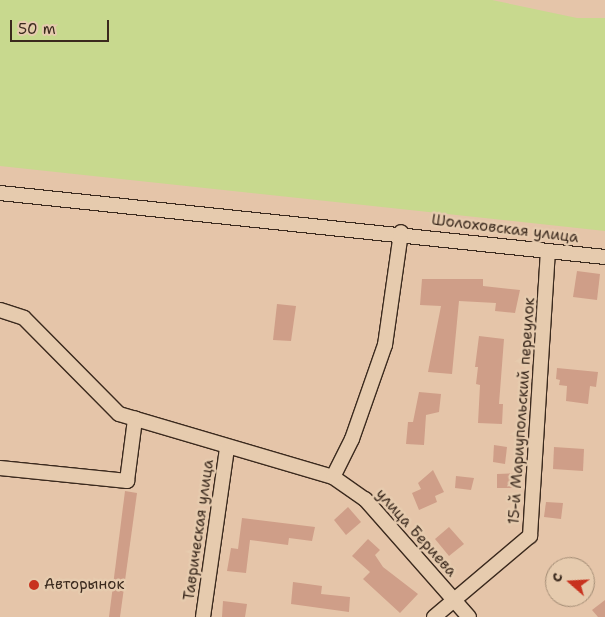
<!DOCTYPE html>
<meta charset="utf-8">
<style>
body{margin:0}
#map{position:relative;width:605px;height:617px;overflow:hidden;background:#e5c5a9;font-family:"Shantell Sans",sans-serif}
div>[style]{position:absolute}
.green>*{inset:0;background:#c8d98e}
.building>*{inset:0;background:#cf9e88}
.roads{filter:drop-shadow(1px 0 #3b2a1e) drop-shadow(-1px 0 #3b2a1e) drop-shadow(0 1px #3b2a1e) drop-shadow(0 -1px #3b2a1e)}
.minor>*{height:14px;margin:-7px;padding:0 7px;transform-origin:7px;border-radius:7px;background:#e6cbae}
.dots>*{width:14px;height:14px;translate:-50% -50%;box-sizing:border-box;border:2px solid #e6cbae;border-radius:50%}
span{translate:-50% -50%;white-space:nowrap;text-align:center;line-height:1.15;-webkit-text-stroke:5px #e6cbae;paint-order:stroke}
.street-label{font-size:15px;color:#3b2a1e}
.poi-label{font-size:15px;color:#3b2a1e}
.left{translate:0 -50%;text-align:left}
.north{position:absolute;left:545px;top:557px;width:50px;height:50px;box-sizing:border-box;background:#e6cbae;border:1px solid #a28b74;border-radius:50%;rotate:289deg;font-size:14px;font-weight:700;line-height:20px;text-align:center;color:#3b2a1e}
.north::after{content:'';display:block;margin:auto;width:18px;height:22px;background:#c8321e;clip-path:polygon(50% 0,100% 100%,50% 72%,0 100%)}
.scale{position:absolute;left:10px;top:20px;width:99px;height:22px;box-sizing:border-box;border:2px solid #3b2a1e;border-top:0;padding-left:6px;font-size:15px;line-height:18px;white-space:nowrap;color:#3b2a1e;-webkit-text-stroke:4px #e6cbae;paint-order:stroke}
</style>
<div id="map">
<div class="green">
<i style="clip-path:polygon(0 0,492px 0,577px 18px,605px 18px,605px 231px,0 166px)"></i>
</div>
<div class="building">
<i style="clip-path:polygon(577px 271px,600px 274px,597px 300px,573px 297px)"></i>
<i style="clip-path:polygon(422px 279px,483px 279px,483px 286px,520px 290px,515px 313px,495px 311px,496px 303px,459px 301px,452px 374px,428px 372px,441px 306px,420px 305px)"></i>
<i style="clip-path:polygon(277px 304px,296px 306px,291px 341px,273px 340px)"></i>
<i style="clip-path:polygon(479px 336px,504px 339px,499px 404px,503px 404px,502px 424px,478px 423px,480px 385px,476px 384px,478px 367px,475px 367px)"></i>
<i style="clip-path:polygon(557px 368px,598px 372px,596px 387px,590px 386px,588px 404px,566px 401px,567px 386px,559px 385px,560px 380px,556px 379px)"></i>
<i style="clip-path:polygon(419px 392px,441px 394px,439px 412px,426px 415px,424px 445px,406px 444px,408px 422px,413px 422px)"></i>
<i style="clip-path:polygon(494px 445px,507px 447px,505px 464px,493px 462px)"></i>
<i style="clip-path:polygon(554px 447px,584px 449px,583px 471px,553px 469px)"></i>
<i style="clip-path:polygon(433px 470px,444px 492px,435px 496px,437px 502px,419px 510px,412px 493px,421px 489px,418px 483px)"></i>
<i style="clip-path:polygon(519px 473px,519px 488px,497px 488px,497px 474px)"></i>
<i style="clip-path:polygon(456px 476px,474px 478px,471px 490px,455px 488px)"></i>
<i style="clip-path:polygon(125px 491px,137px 493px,120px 617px,109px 617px)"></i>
<i style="clip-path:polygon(546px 502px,563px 503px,561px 519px,544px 517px)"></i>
<i style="clip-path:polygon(348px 507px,361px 522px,346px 535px,334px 520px)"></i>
<i style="clip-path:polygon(242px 518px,315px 527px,312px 541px,289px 538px,288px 545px,250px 540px,246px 573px,227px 571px,231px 548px,238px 549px)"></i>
<i style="clip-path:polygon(449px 527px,464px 544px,449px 556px,435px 539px)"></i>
<i style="clip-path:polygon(368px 539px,380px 550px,375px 555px,383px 567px,418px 594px,400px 613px,363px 579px,370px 572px,352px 556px)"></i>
<i style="clip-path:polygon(293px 582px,322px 586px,321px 594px,350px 597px,349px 612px,291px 604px)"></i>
<i style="clip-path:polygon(605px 600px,605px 617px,598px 617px,592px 610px)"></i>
<i style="clip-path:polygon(223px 601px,247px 604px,245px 617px,222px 617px)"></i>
</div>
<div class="roads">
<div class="minor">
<i style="left:0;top:193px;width:608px;rotate:6.04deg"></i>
<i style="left:0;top:310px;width:25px;rotate:18deg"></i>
<i style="left:24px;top:318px;width:135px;rotate:45.3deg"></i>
<i style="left:119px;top:414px;width:223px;rotate:16.4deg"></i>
<i style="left:333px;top:477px;width:39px;rotate:35deg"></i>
<i style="left:365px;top:499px;width:157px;rotate:48.6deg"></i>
<i style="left:0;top:468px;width:128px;rotate:5.8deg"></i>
<i style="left:127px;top:481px;width:63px;rotate:-82.6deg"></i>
<i style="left:333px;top:477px;width:42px;rotate:-63.4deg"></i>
<i style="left:352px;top:439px;width:100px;rotate:-70.7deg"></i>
<i style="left:385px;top:345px;width:114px;rotate:-81.9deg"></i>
<i style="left:203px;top:617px;width:171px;rotate:-81.9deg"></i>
<i style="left:434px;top:617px;width:126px;rotate:-40.2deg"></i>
<i style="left:530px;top:536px;width:284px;rotate:-86.4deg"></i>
</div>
</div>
<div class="dots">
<i style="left:34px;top:585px;background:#c8321e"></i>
</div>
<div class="street-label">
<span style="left:505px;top:229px;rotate:7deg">Шолоховская улица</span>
<span style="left:522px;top:411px;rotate:-86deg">15-й Мариупольский переулок</span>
<span style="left:199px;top:530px;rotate:-82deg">Таврическая улица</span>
<span style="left:416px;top:533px;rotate:48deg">улица Бериева</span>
</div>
<div class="poi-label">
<span class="left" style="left:44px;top:585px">Авторынок</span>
</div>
<div class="north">С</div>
<div class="scale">50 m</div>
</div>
